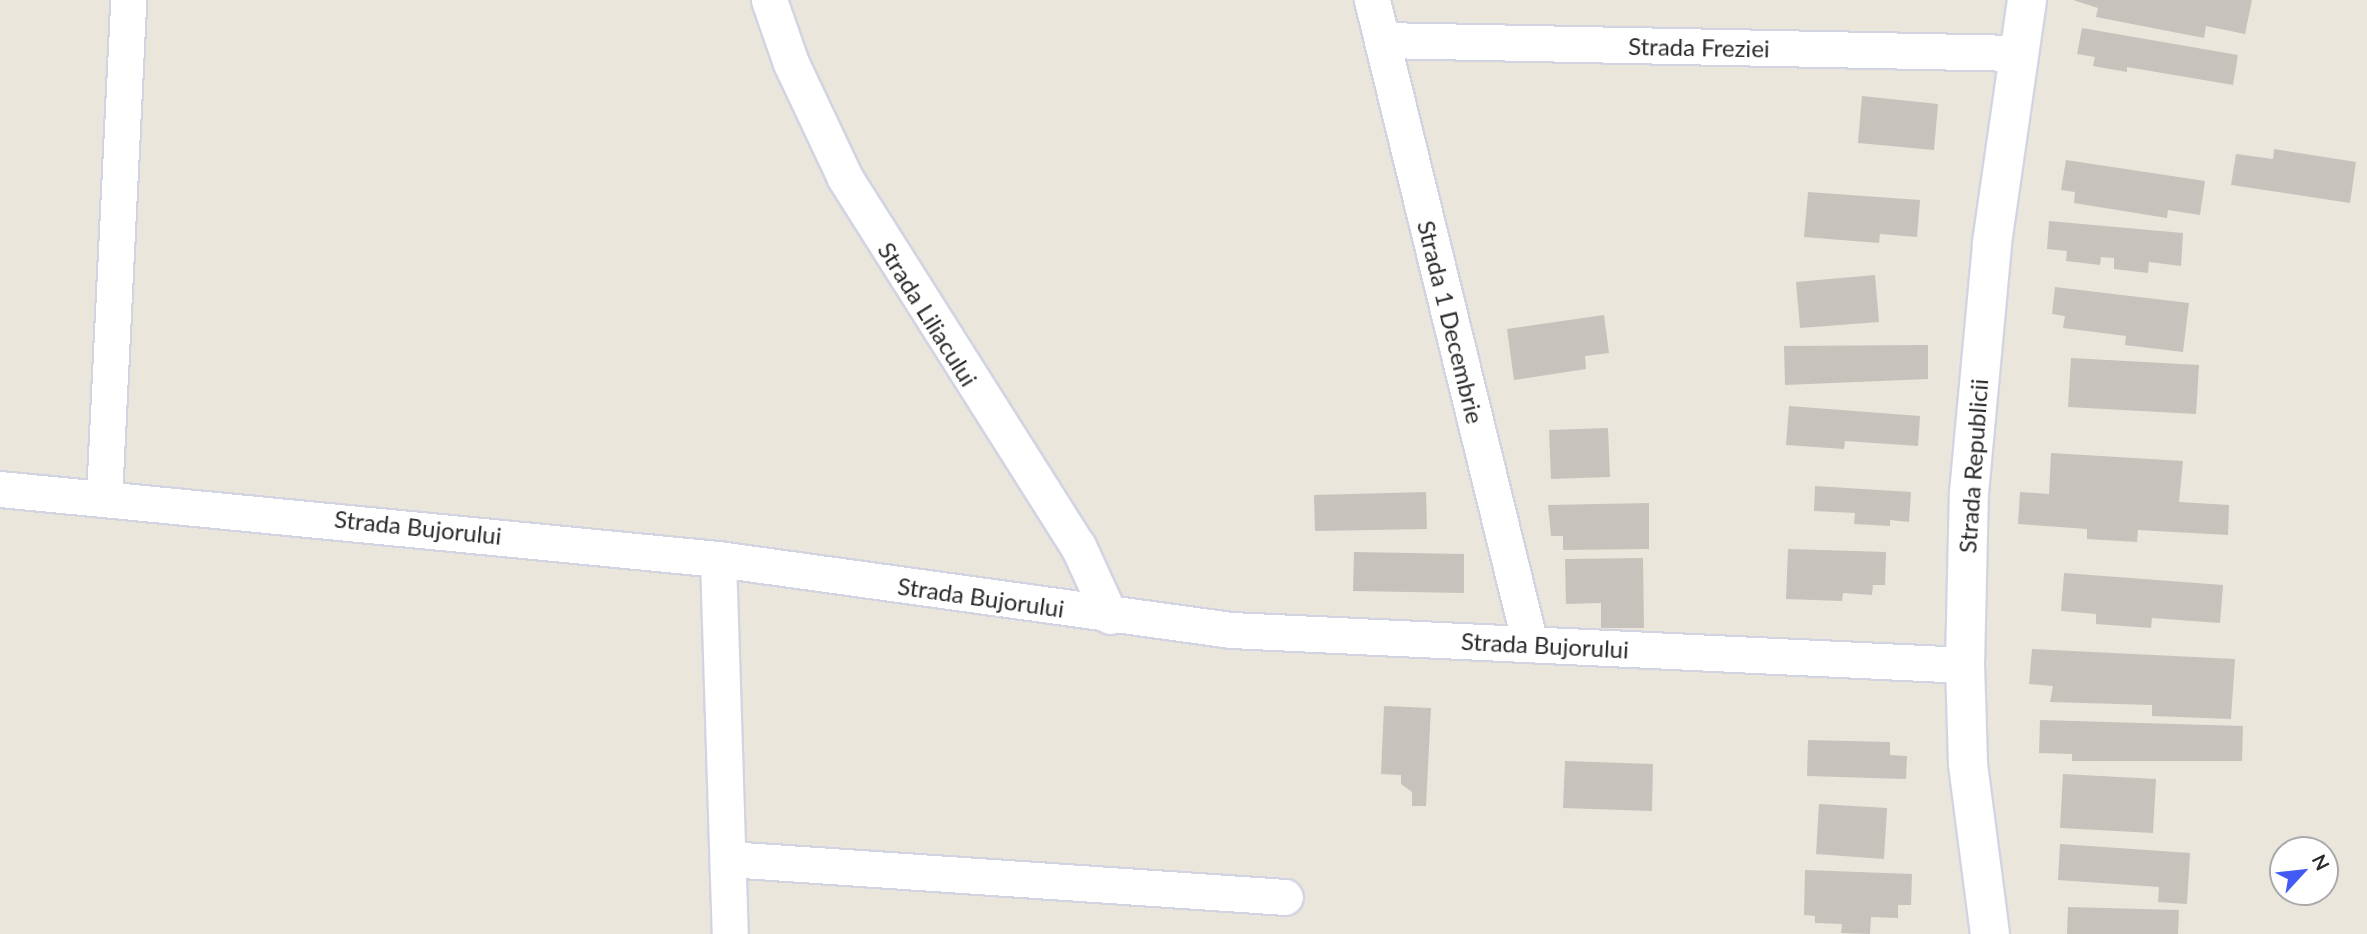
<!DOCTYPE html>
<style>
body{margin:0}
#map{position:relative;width:2367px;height:934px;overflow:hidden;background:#ebe6dc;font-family:Lato,sans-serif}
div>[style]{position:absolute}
.building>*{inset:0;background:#c7c2bc}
.roads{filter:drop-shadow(2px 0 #d2d4e2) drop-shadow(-2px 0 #d2d4e2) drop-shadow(0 2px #d2d4e2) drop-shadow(0 -2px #d2d4e2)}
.street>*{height:35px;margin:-17.5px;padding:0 17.5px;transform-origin:17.5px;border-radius:17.5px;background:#fff}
.secondary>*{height:38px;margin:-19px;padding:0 19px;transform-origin:19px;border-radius:19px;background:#fff}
span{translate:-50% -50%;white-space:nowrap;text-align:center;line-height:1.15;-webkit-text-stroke:7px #fff;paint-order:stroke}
.street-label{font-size:24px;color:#2a2a2a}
.north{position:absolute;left:2269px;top:836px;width:70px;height:70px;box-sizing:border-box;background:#fff;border:2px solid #aaa;border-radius:50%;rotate:63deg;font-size:19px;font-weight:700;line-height:28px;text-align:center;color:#2a2a2a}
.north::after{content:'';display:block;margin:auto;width:24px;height:32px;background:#415bf3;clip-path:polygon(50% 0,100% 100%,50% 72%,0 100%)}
</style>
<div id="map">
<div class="building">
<i style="clip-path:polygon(2073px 0,2252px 0,2245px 34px,2206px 26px,2204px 38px,2096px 17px,2098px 8px)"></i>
<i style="clip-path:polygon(2082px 28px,2238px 55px,2233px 85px,2127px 67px,2127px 72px,2093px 66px,2095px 57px,2077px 54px)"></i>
<i style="clip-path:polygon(1862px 96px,1938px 104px,1934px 150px,1858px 143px)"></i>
<i style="clip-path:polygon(2274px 149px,2356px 162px,2350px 203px,2231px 185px,2236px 154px,2273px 159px)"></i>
<i style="clip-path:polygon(2066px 160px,2205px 181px,2200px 215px,2168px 210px,2167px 218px,2074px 203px,2075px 192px,2061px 190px)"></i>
<i style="clip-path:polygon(1808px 192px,1920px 200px,1917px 237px,1880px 234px,1879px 243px,1804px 237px)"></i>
<i style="clip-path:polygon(2049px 221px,2183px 233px,2181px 266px,2149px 262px,2148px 273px,2114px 269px,2114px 258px,2101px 257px,2100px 265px,2066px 261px,2067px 251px,2047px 249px)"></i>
<i style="clip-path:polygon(1875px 275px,1879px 322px,1800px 328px,1796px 282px)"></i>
<i style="clip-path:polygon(2055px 287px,2189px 303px,2183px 352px,2125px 345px,2126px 336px,2063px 328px,2065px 316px,2052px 314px)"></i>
<i style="clip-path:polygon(1604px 315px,1609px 353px,1585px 356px,1586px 369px,1514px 380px,1507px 329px)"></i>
<i style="clip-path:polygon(1928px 345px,1928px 379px,1785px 385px,1784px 346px)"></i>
<i style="clip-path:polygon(2071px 358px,2199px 365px,2196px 414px,2068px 407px)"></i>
<i style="clip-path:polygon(1789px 406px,1920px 416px,1918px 446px,1845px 441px,1844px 449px,1786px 445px)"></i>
<i style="clip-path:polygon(1608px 428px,1610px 477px,1551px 479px,1549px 430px)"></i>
<i style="clip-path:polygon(2051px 453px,2183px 461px,2179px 502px,2229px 505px,2228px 535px,2138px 530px,2137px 542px,2087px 539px,2087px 529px,2018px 524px,2020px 492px,2049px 494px)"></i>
<i style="clip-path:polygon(1815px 486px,1911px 492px,1909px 522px,1890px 520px,1890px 526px,1854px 524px,1855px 513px,1814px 511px)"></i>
<i style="clip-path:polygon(1426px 492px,1427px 529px,1315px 531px,1314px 495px)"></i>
<i style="clip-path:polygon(1649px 503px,1649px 549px,1563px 550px,1563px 536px,1551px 536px,1548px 505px)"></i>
<i style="clip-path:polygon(1788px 549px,1886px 552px,1885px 585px,1873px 585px,1872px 595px,1843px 593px,1842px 601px,1786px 599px)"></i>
<i style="clip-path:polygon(1354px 552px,1464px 554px,1464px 593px,1353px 591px)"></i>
<i style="clip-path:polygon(1643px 558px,1644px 628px,1601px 628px,1601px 603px,1566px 604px,1565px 559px)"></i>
<i style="clip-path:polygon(2064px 573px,2223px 585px,2220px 623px,2152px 618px,2151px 628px,2096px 624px,2096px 614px,2061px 611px)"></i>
<i style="clip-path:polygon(2032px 649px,2235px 659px,2231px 719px,2152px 716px,2152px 705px,2050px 702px,2053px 686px,2029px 684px)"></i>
<i style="clip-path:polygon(1384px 706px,1431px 708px,1426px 806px,1412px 806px,1412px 792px,1401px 784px,1401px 775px,1381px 774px)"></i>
<i style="clip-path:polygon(2040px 720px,2243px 726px,2242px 761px,2072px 761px,2072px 754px,2039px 753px)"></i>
<i style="clip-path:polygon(1808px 740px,1890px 742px,1890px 755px,1907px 756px,1906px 779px,1807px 776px)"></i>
<i style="clip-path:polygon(1565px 761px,1653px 764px,1652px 811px,1563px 808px)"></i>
<i style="clip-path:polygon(2063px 774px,2156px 779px,2153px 833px,2060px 828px)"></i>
<i style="clip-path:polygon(1819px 804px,1887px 808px,1884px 859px,1816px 854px)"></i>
<i style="clip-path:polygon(2060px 844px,2190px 853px,2187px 904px,2158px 902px,2159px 887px,2058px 880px)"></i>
<i style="clip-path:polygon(1805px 870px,1912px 874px,1911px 905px,1898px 905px,1898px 918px,1871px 917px,1870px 934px,1841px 933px,1842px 924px,1815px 923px,1815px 916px,1804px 915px)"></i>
<i style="clip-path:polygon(2068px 907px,2179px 910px,2178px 934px,2067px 934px)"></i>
</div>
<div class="roads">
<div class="street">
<i style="left:769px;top:0;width:67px;rotate:70.8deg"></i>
<i style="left:791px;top:63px;width:127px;rotate:64.8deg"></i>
<i style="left:845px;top:178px;width:436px;rotate:57.7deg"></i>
<i style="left:1078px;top:546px;width:77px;rotate:65.4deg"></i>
<i style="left:1372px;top:0;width:663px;rotate:76.22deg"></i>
<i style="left:1382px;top:40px;width:635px;rotate:1.17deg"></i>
<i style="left:0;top:489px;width:721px;rotate:5.57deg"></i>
<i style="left:718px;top:559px;width:518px;rotate:7.88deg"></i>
<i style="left:1231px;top:630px;width:735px;rotate:2.73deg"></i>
<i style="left:104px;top:497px;width:498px;rotate:-87.2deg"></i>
<i style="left:718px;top:559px;width:375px;rotate:88.2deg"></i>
<i style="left:728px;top:859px;width:558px;rotate:3.9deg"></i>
</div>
<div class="secondary">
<i style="left:1990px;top:934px;width:171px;rotate:-97.4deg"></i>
<i style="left:1968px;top:764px;width:99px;rotate:-91.7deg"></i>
<i style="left:1965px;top:665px;width:172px;rotate:-88.7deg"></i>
<i style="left:1969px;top:493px;width:251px;rotate:-84.7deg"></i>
<i style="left:1992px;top:243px;width:246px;rotate:-81.8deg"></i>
</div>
</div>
<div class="street-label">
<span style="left:1699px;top:47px;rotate:1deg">Strada Freziei</span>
<span style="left:928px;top:314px;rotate:58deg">Strada Liliacului</span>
<span style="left:1451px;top:322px;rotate:76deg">Strada 1 Decembrie</span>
<span style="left:1973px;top:466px;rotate:-86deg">Strada Republicii</span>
<span style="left:418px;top:527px;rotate:6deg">Strada Bujorului</span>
<span style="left:981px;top:597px;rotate:8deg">Strada Bujorului</span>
<span style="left:1545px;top:645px;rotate:3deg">Strada Bujorului</span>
</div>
<div class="north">N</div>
</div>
